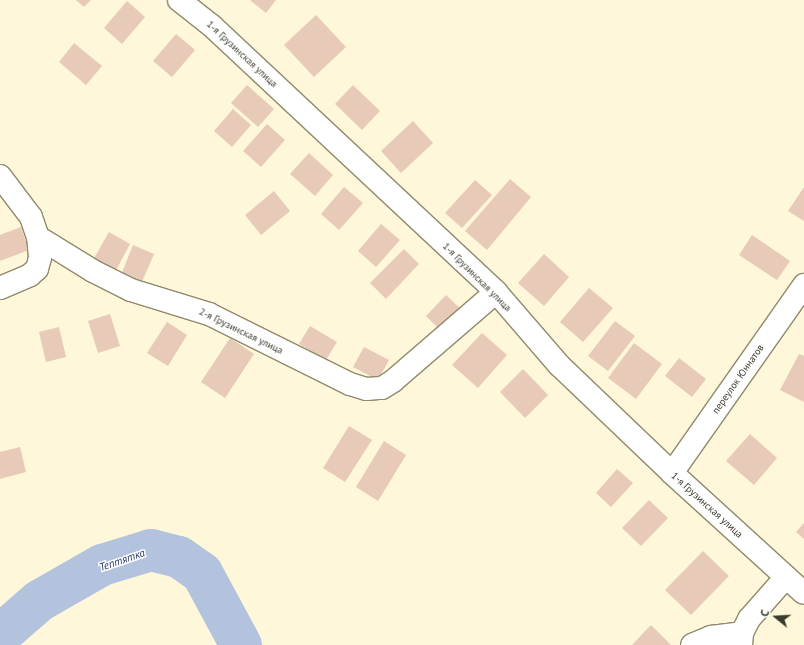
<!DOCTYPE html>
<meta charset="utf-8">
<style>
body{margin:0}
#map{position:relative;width:804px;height:645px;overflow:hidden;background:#fef7d9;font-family:"PT Sans",sans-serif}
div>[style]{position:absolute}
.river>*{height:42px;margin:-21px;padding:0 21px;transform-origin:21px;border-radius:21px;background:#b3c3de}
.building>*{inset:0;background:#e7cab7}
.roads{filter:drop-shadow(1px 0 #908a6e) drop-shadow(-1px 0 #908a6e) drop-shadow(0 1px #908a6e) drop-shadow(0 -1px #908a6e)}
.street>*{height:22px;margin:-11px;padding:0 11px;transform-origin:11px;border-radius:11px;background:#fff}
span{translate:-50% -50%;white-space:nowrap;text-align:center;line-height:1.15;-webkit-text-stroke:3px #fff;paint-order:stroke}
.street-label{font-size:10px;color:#3c392d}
.water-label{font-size:11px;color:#233a5f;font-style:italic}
.north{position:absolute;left:756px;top:597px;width:40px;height:40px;-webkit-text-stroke:3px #fff;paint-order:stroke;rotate:288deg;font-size:11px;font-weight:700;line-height:16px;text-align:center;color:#3c392d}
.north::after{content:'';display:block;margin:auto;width:14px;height:18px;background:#3c392d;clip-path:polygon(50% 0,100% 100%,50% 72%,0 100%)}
</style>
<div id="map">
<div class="river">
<i style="left:0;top:635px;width:52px;rotate:-41.1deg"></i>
<i style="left:39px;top:601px;width:73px;rotate:-29.7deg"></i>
<i style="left:102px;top:565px;width:51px;rotate:-17deg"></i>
<i style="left:151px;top:550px;width:29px;rotate:14deg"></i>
<i style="left:179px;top:557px;width:28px;rotate:35deg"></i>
<i style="left:202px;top:573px;width:82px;rotate:61.6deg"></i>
</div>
<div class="building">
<i style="clip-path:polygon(76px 0,91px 0,84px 7px)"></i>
<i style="clip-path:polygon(250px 0,276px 0,266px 13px)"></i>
<i style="clip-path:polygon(127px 1px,145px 17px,122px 44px,104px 28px)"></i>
<i style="clip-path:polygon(316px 15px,346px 47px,314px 77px,284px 45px)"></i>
<i style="clip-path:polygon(176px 34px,195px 50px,172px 77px,153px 61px)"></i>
<i style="clip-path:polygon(74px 43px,102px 66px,86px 85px,59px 62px)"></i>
<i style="clip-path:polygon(247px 85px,274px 109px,258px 127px,231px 103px)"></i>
<i style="clip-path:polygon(353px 85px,380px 111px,362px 130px,335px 104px)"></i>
<i style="clip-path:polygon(233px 109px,251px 125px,232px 147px,214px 131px)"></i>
<i style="clip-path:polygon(413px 121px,433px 143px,401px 173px,381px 151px)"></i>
<i style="clip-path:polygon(267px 124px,285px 140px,261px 167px,243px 151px)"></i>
<i style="clip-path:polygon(309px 153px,333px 175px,315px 196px,290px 174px)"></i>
<i style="clip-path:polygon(510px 179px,531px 197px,487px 250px,465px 231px)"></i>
<i style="clip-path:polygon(475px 180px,492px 195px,462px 228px,445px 213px)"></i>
<i style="clip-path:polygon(344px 187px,363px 203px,339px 230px,321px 214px)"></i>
<i style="clip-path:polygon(804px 187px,804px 221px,788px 211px)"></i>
<i style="clip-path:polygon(274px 191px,290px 211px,261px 235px,245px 215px)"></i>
<i style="clip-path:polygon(381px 224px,400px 240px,376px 267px,358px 251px)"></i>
<i style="clip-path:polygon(21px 227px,29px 250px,0 261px,0 235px)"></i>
<i style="clip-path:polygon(109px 232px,130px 244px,115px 272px,93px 260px)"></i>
<i style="clip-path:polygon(752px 235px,790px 261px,777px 280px,739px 255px)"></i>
<i style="clip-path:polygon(133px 245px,154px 254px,141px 284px,121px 275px)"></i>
<i style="clip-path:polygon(404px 249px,419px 264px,386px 299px,370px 283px)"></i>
<i style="clip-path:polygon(544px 254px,569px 277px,544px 306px,518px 283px)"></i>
<i style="clip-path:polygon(589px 288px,613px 308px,583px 342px,560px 322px)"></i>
<i style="clip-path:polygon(446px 295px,461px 309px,440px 330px,426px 316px)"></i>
<i style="clip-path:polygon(110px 314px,120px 346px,98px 353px,88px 321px)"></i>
<i style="clip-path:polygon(615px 321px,635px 336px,608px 371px,588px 356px)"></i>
<i style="clip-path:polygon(167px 322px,187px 335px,168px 366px,147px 353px)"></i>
<i style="clip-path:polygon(310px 326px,337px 342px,326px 360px,299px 344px)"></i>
<i style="clip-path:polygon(59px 327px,66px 357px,46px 362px,39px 332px)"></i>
<i style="clip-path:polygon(482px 333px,507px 355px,478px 388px,452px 365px)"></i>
<i style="clip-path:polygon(230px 338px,254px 354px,225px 398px,201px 382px)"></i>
<i style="clip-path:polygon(634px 343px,662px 364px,636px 399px,608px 378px)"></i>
<i style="clip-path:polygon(364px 347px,389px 360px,378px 380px,353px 367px)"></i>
<i style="clip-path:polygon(799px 354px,804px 356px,804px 402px,780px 390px)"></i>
<i style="clip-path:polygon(679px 358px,706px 379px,692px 397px,665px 376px)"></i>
<i style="clip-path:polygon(523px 369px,548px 395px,525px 418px,500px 392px)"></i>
<i style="clip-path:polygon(349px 426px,372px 440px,345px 482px,323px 468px)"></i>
<i style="clip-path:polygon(750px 434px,777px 458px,754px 485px,726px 461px)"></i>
<i style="clip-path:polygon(384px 441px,406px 455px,378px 501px,356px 487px)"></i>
<i style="clip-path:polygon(20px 447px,26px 472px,0 479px,0 452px)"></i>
<i style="clip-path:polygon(617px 469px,633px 483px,611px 507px,596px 493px)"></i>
<i style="clip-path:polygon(649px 500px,668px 518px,641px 546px,622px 528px)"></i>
<i style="clip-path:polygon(804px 523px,804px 539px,796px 532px)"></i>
<i style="clip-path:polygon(703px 551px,729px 576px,691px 615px,665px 590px)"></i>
<i style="clip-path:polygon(651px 625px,671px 645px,632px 645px)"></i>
</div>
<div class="roads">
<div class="street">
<i style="left:179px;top:0;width:42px;rotate:38.2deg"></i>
<i style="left:212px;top:26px;width:389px;rotate:43.1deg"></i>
<i style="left:496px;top:292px;width:96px;rotate:49.2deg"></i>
<i style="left:559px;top:365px;width:156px;rotate:43.7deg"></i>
<i style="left:672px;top:473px;width:178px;rotate:42.3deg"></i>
<i style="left:0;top:176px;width:51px;rotate:52.9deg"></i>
<i style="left:31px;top:217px;width:21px;rotate:71deg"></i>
<i style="left:38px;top:237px;width:65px;rotate:31.7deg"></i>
<i style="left:93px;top:271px;width:42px;rotate:26.6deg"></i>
<i style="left:131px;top:290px;width:82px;rotate:17.1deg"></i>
<i style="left:209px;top:314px;width:157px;rotate:26.4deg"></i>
<i style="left:350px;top:384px;width:17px;rotate:17deg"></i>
<i style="left:366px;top:389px;width:16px;rotate:-4deg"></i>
<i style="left:382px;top:388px;width:13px;rotate:-32deg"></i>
<i style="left:393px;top:381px;width:136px;rotate:-40.8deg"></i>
<i style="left:0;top:288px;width:33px;rotate:-23deg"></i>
<i style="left:30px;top:275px;width:9px;rotate:-41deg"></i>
<i style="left:37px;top:269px;width:11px;rotate:-75deg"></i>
<i style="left:40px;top:258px;width:21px;rotate:-95deg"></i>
<i style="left:672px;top:473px;width:230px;rotate:-54.9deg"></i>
<i style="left:692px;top:645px;width:21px;rotate:-23deg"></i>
<i style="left:711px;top:637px;width:31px;rotate:-7deg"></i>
<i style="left:741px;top:645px;width:12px;rotate:-85deg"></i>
<i style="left:742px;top:633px;width:16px;rotate:-63deg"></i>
<i style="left:749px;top:619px;width:56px;rotate:-48.6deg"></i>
</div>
</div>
<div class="street-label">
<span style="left:242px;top:54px;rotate:43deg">1-я Грузинская улица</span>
<span style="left:477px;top:277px;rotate:45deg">1-я Грузинская улица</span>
<span style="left:241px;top:331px;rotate:26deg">2-я Грузинская улица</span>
<span style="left:738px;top:379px;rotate:-55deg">переулок Юннатов</span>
<span style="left:707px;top:505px;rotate:42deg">1-я Грузинская улица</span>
</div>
<div class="water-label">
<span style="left:122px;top:560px;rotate:-19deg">Тептятка</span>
</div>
<div class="north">С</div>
</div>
